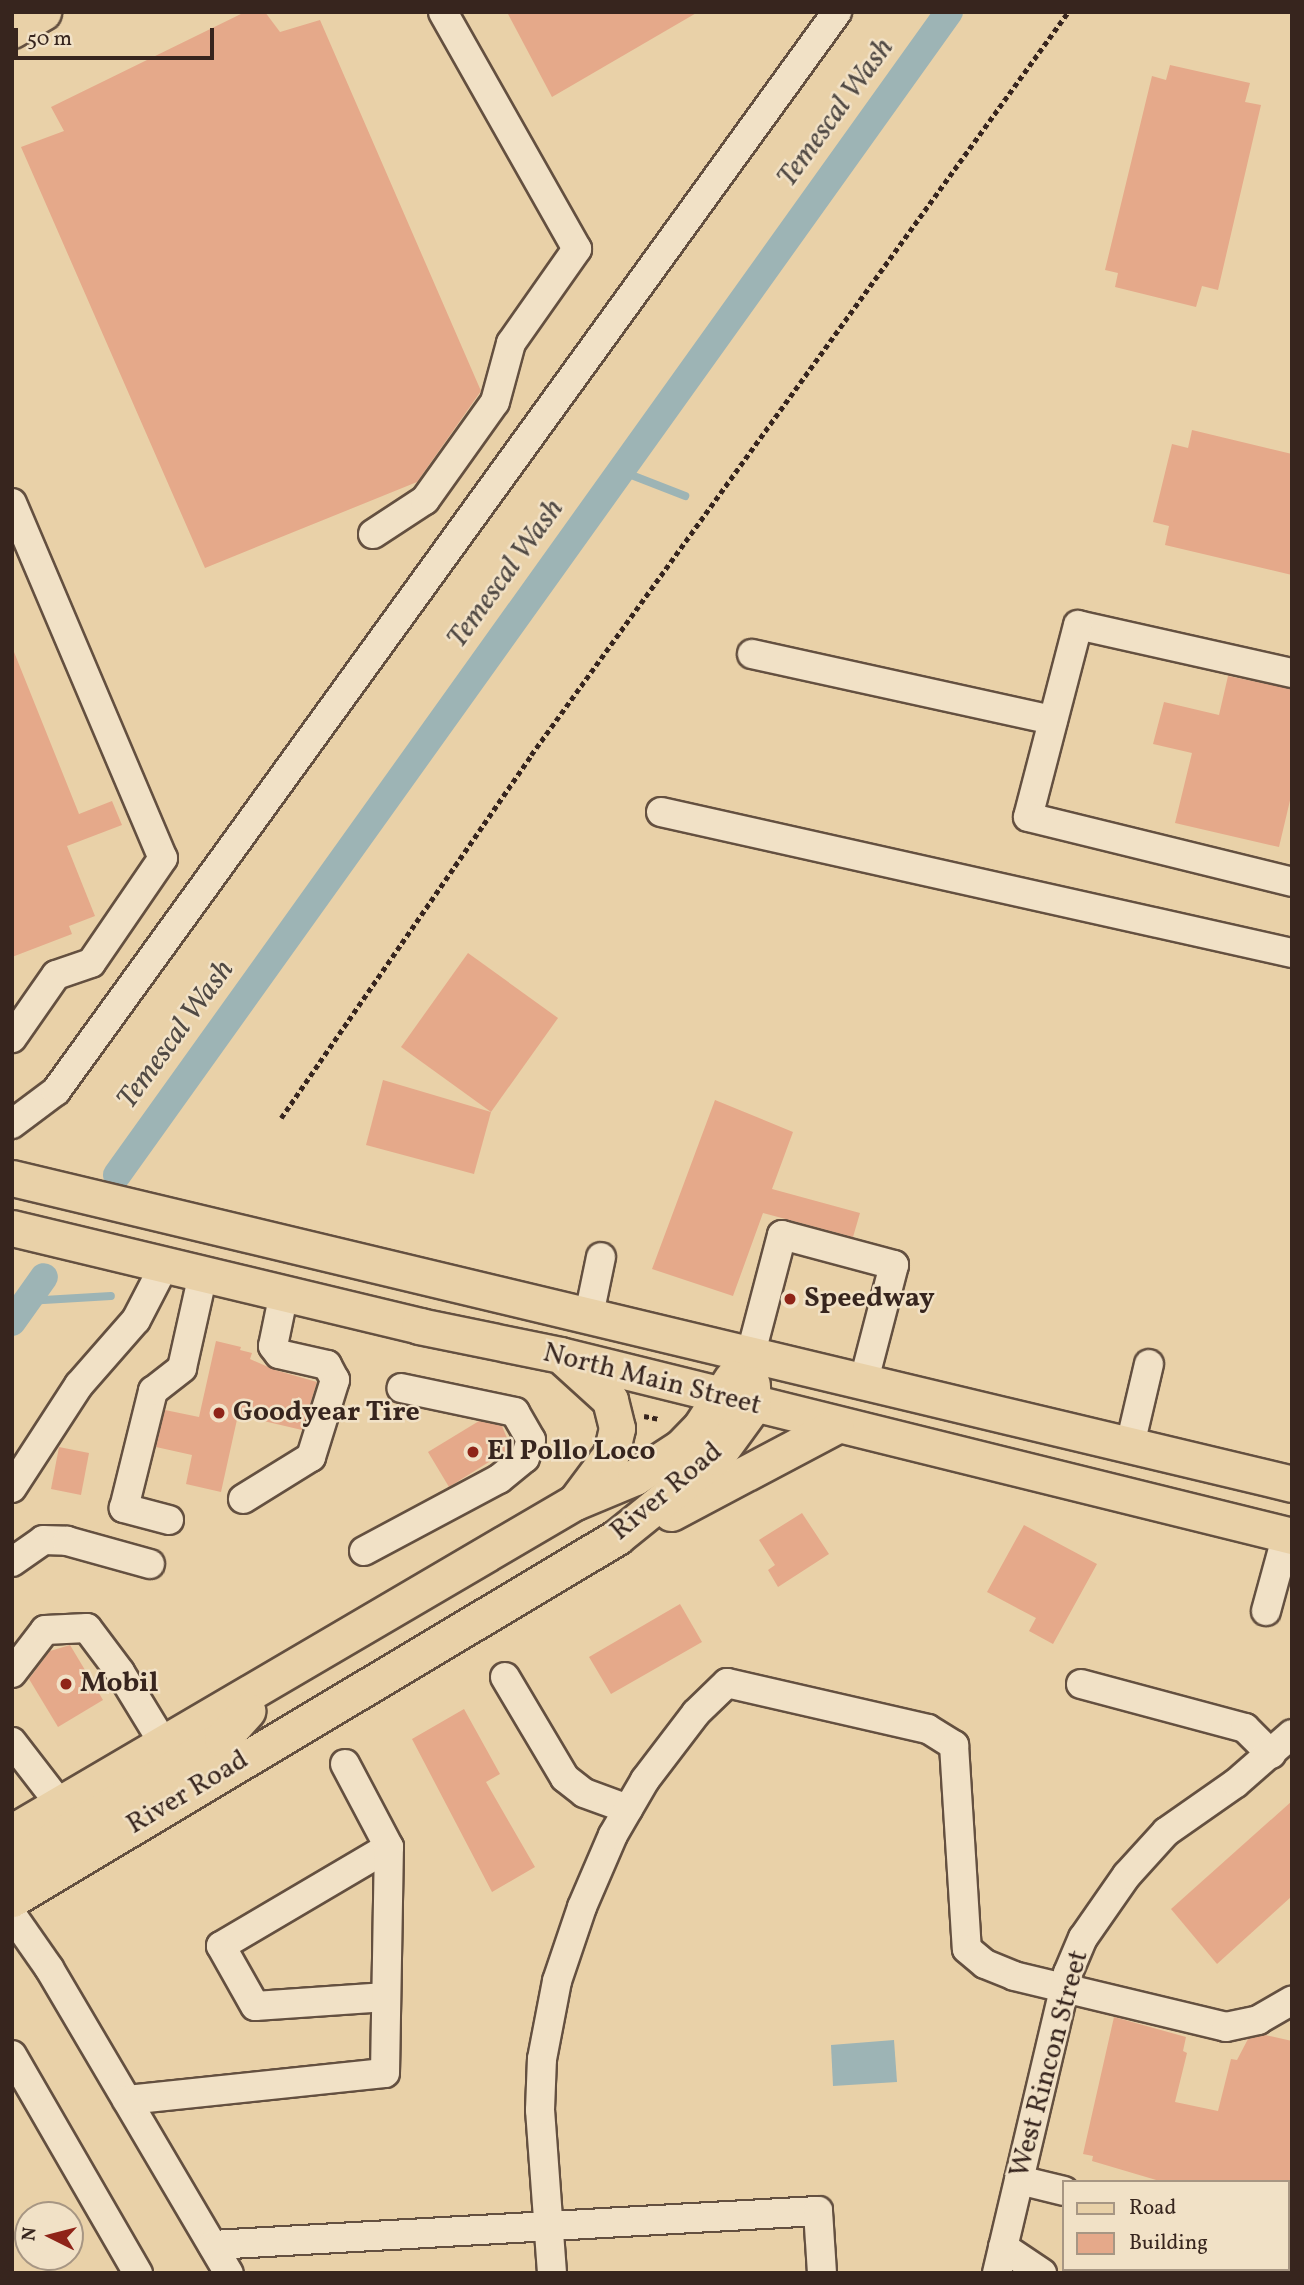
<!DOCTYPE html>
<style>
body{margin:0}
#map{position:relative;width:1304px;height:2285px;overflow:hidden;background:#e9d1a8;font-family:Vollkorn,serif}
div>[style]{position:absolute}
.water>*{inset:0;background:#9db4b5}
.stream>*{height:8px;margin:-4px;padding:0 4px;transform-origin:4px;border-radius:4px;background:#9db4b5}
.canal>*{height:28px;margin:-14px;padding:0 14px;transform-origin:14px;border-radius:14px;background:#9db4b5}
.building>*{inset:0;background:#e5a98a}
.path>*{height:4.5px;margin-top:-2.25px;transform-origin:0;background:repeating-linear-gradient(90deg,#37251e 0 5px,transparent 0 8.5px)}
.roads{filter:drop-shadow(2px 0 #645040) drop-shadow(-2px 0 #645040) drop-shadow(0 2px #645040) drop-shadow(0 -2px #645040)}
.minor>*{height:28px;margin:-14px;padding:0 14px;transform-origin:14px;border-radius:14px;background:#f1e1c6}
.major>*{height:35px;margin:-17.5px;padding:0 17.5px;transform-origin:17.5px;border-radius:17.5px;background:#e9d1a8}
.dots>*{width:19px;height:19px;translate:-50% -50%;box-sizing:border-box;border:4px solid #f1e1c6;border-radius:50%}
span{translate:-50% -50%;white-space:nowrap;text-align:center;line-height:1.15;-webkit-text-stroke:5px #f1e1c6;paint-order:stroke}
.poi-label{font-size:28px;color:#37251e;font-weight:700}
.left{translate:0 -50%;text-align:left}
.street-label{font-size:28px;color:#37251e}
.water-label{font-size:30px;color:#504944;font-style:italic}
.frame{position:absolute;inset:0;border:14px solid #37251e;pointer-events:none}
.legend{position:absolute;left:1062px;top:2180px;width:228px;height:91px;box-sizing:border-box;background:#f1e1c6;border:2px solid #a79683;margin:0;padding:9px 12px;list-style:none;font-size:21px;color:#37251e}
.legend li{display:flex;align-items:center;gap:14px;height:35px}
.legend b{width:35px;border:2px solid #a79683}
.north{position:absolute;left:14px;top:2201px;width:70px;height:70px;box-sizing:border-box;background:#f1e1c6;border:2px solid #a79683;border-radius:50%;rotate:276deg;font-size:19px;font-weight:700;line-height:28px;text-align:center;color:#37251e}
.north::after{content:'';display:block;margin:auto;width:24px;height:32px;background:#8f2418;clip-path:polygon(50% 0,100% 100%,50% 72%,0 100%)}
.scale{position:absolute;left:14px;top:28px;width:200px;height:32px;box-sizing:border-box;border:4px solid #37251e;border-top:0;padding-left:9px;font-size:21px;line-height:24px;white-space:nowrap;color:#37251e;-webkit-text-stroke:5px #f1e1c6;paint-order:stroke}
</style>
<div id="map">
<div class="water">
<i style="clip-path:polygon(894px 2040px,897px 2082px,833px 2086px,831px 2045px)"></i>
</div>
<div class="stream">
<i style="left:621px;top:471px;width:69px;rotate:21.3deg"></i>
<i style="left:27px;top:1301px;width:84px;rotate:-3.4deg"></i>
</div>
<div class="canal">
<i style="left:117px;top:1175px;width:1430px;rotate:-54.42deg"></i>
<i style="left:12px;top:1322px;width:55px;rotate:-54.6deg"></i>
</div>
<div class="building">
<i style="clip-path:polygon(245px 12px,265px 12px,280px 32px,320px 20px,481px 391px,417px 482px,205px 568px,21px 147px,64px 131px,51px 107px)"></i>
<i style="clip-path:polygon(507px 12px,698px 12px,552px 97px)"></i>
<i style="clip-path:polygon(1170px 65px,1250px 83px,1245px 102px,1261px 105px,1218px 290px,1202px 286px,1196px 307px,1115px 287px,1118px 273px,1105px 270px,1152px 76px,1166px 80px)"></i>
<i style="clip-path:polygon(1192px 430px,1292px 454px,1292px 575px,1165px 545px,1169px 526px,1153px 522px,1172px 444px,1188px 448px)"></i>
<i style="clip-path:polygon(12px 647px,79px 814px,112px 801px,122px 825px,67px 846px,95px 916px,69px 926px,72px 934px,12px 957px)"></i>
<i style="clip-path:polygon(1228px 676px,1292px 689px,1292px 792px,1279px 847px,1175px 823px,1192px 753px,1153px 744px,1164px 702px,1219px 715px)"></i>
<i style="clip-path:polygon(468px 953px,558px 1018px,491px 1112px,401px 1047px)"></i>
<i style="clip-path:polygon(383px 1080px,491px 1112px,474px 1174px,366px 1145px)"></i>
<i style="clip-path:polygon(715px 1100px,793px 1132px,772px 1189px,860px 1213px,853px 1237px,763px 1213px,733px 1296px,652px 1269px)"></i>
<i style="clip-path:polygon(216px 1341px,241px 1347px,240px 1350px,252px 1353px,250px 1359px,275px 1370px,317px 1382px,302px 1430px,238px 1415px,221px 1492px,186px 1484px,192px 1455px,156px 1447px,165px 1410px,199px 1417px)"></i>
<i style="clip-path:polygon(479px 1421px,502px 1426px,511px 1448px,449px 1487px,428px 1452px)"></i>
<i style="clip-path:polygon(59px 1447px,89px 1453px,81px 1495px,51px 1489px)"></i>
<i style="clip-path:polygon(802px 1513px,829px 1554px,778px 1587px,768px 1570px,775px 1565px,759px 1540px)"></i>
<i style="clip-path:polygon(1024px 1525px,1097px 1564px,1053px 1644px,1029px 1631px,1036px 1618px,987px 1592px)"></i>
<i style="clip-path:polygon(680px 1604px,702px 1642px,611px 1694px,589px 1657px)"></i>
<i style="clip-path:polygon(70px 1645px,103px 1700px,58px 1727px,29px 1679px,50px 1651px)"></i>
<i style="clip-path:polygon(464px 1709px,500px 1774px,486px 1782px,535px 1867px,492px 1892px,412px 1739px)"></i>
<i style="clip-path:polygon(1292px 1801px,1292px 1896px,1217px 1964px,1171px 1909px)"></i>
<i style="clip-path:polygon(1114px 2017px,1186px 2037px,1183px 2051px,1187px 2053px,1175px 2102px,1218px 2111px,1231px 2059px,1237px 2060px,1248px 2039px,1265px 2035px,1292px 2041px,1292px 2182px,1163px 2182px,1092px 2161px,1093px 2156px,1083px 2154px)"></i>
</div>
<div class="path">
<i style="left:281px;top:1118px;width:441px;rotate:-55.4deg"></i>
<i style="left:531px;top:755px;width:917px;rotate:-54.14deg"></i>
<i style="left:644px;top:1416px;width:15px;rotate:11deg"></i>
</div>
<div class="roads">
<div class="minor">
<i style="left:12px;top:503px;width:386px;rotate:67deg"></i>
<i style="left:163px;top:858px;width:127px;rotate:124.4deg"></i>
<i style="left:91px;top:963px;width:37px;rotate:161deg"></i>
<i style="left:56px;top:975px;width:77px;rotate:124.9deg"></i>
<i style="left:373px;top:534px;width:62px;rotate:-33.2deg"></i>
<i style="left:425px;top:500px;width:120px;rotate:-54.5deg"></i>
<i style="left:495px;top:402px;width:61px;rotate:-74.8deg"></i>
<i style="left:511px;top:343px;width:115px;rotate:-54.9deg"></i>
<i style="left:577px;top:249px;width:272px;rotate:-119.5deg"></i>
<i style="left:752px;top:654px;width:308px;rotate:12.4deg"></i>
<i style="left:1292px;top:673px;width:219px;rotate:-167.4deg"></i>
<i style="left:1078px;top:625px;width:198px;rotate:104.6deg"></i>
<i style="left:1028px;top:817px;width:272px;rotate:13.8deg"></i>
<i style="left:661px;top:812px;width:647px;rotate:12.6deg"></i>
<i style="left:12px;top:1124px;width:55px;rotate:-36.9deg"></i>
<i style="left:56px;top:1091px;width:1332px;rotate:-54.1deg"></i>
<i style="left:589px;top:1315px;width:59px;rotate:-78.3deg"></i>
<i style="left:751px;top:1353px;width:122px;rotate:-75.3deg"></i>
<i style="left:782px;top:1235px;width:116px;rotate:15deg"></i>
<i style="left:894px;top:1265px;width:119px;rotate:104.6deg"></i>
<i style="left:1130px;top:1445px;width:83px;rotate:-76.8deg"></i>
<i style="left:12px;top:1488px;width:123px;rotate:-57deg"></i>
<i style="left:79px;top:1385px;width:86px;rotate:-48.8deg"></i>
<i style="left:136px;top:1320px;width:63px;rotate:-62.6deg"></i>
<i style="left:243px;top:1499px;width:80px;rotate:-31.7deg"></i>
<i style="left:311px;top:1457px;width:81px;rotate:-72.7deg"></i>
<i style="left:335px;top:1380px;width:17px;rotate:-118deg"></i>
<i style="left:327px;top:1365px;width:49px;rotate:-167.1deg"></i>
<i style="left:279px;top:1354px;width:10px;rotate:-127deg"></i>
<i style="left:273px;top:1346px;width:54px;rotate:-78.3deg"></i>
<i style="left:169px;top:1520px;width:47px;rotate:-165.1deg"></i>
<i style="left:124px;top:1508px;width:121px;rotate:-76.1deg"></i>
<i style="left:153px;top:1391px;width:37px;rotate:-38deg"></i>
<i style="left:182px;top:1368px;width:96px;rotate:-77.4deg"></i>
<i style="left:364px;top:1551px;width:153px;rotate:-28.1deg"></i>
<i style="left:499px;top:1479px;width:33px;rotate:-39deg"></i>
<i style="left:525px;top:1458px;width:19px;rotate:-72deg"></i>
<i style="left:531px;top:1440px;width:32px;rotate:-120deg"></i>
<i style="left:515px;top:1412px;width:116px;rotate:-168.1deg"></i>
<i style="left:12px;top:1562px;width:38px;rotate:-35deg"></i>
<i style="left:43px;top:1540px;width:24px;rotate:2deg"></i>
<i style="left:67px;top:1541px;width:86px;rotate:15.5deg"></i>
<i style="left:1266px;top:1611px;width:80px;rotate:-74.7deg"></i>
<i style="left:12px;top:1673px;width:54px;rotate:-52.5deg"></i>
<i style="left:45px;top:1630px;width:42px;rotate:-2.7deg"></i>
<i style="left:87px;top:1628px;width:55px;rotate:53.1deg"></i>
<i style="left:120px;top:1672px;width:84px;rotate:58.6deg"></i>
<i style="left:505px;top:1677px;width:117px;rotate:59.3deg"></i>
<i style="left:565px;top:1778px;width:24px;rotate:38deg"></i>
<i style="left:584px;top:1793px;width:47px;rotate:20deg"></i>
<i style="left:1081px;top:1684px;width:170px;rotate:15deg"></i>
<i style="left:1245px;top:1728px;width:37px;rotate:45deg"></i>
<i style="left:12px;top:1742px;width:78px;rotate:52.3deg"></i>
<i style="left:12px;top:1915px;width:65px;rotate:55.1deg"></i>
<i style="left:49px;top:1968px;width:354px;rotate:59.5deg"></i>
<i style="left:386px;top:1997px;width:131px;rotate:176.1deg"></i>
<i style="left:255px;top:2006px;width:69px;rotate:-119.5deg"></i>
<i style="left:221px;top:1946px;width:195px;rotate:-30.5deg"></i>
<i style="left:12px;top:2055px;width:252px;rotate:60deg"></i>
<i style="left:127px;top:2100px;width:259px;rotate:-6deg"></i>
<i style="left:385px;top:2073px;width:226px;rotate:-89deg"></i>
<i style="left:389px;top:1847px;width:94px;rotate:-117.9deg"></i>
<i style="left:1019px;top:2180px;width:46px;rotate:13.7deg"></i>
<i style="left:1288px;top:2244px;width:4px;rotate:14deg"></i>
<i style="left:213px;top:2245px;width:606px;rotate:-3.22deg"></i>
<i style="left:818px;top:2211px;width:62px;rotate:86.3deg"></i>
<i style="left:1003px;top:2247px;width:47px;rotate:33.7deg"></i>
<i style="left:552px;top:2273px;width:163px;rotate:-94.2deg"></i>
<i style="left:540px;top:2110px;width:51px;rotate:-87.8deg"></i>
<i style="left:542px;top:2059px;width:79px;rotate:-79.1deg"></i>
<i style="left:557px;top:1981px;width:78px;rotate:-71.3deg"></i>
<i style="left:582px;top:1907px;width:78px;rotate:-66.7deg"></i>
<i style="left:613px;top:1835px;width:64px;rotate:-59.8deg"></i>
<i style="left:645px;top:1780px;width:84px;rotate:-52.7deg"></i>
<i style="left:696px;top:1713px;width:43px;rotate:-44.1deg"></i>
<i style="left:727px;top:1683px;width:206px;rotate:12.9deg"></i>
<i style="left:928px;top:1729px;width:31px;rotate:32deg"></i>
<i style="left:954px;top:1745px;width:204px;rotate:86.4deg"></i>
<i style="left:967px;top:1949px;width:23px;rotate:40deg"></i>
<i style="left:985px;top:1964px;width:31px;rotate:22deg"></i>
<i style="left:1014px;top:1976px;width:218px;rotate:13.5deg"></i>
<i style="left:1226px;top:2027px;width:33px;rotate:-12deg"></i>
<i style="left:1258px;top:2020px;width:39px;rotate:-30deg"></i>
<i style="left:997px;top:2273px;width:308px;rotate:-76.7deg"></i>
<i style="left:1068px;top:1973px;width:38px;rotate:-67deg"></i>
<i style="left:1083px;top:1938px;width:77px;rotate:-55.1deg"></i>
<i style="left:1127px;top:1875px;width:58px;rotate:-47.8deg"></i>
<i style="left:1166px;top:1832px;width:85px;rotate:-35deg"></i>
<i style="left:1236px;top:1783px;width:74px;rotate:-41.2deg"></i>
</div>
<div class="major">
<i style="left:12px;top:30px;width:36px;rotate:-30deg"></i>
<i style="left:12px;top:1178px;width:1316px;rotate:13.44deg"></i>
<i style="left:12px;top:1228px;width:419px;rotate:13.5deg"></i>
<i style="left:419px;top:1326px;width:144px;rotate:11.6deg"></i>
<i style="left:560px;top:1355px;width:754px;rotate:13.89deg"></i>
<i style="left:565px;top:1359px;width:61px;rotate:42.3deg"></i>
<i style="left:610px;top:1400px;width:29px;rotate:76deg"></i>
<i style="left:617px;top:1428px;width:27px;rotate:103deg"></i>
<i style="left:611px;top:1454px;width:59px;rotate:126.7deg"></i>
<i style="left:671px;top:1513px;width:186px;rotate:-27.9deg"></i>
<i style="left:12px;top:1832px;width:653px;rotate:-30.38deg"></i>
<i style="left:575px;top:1502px;width:65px;rotate:-22.6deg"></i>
<i style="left:635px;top:1477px;width:55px;rotate:-33.1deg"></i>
<i style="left:681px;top:1447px;width:29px;rotate:-46deg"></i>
<i style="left:701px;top:1426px;width:57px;rotate:-57.1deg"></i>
<i style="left:12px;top:1864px;width:244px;rotate:-30.8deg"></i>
<i style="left:222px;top:1739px;width:38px;rotate:-48deg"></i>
<i style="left:12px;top:1899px;width:705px;rotate:-30.89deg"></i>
<i style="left:617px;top:1537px;width:127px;rotate:-38.9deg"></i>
<i style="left:716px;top:1457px;width:63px;rotate:-54deg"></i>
<i style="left:753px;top:1406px;width:22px;rotate:-93deg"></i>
</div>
</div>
<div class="dots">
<i style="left:790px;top:1299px;background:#8f2418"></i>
<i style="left:219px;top:1413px;background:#8f2418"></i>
<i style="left:473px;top:1452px;background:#8f2418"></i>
<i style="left:66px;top:1684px;background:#8f2418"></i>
</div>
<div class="poi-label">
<span class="left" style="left:804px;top:1299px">Speedway</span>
<span class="left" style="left:233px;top:1413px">Goodyear Tire</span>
<span class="left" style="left:487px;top:1452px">El Pollo Loco</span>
<span class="left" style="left:80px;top:1684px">Mobil</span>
</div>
<div class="street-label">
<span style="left:652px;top:1380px;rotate:14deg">North Main Street</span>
<span style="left:667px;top:1492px;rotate:-40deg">River Road</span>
<span style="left:188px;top:1793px;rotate:-31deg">River Road</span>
<span style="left:1050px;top:2064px;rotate:-75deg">West Rincon Street</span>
</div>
<div class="water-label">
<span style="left:836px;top:113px;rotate:-54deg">Temescal Wash</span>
<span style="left:506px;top:574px;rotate:-54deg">Temescal Wash</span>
<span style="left:176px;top:1035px;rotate:-54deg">Temescal Wash</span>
</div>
<div class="frame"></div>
<ul class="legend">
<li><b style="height:9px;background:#e9d1a8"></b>Road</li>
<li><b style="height:19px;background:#e5a98a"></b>Building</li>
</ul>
<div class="north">N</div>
<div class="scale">50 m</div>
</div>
